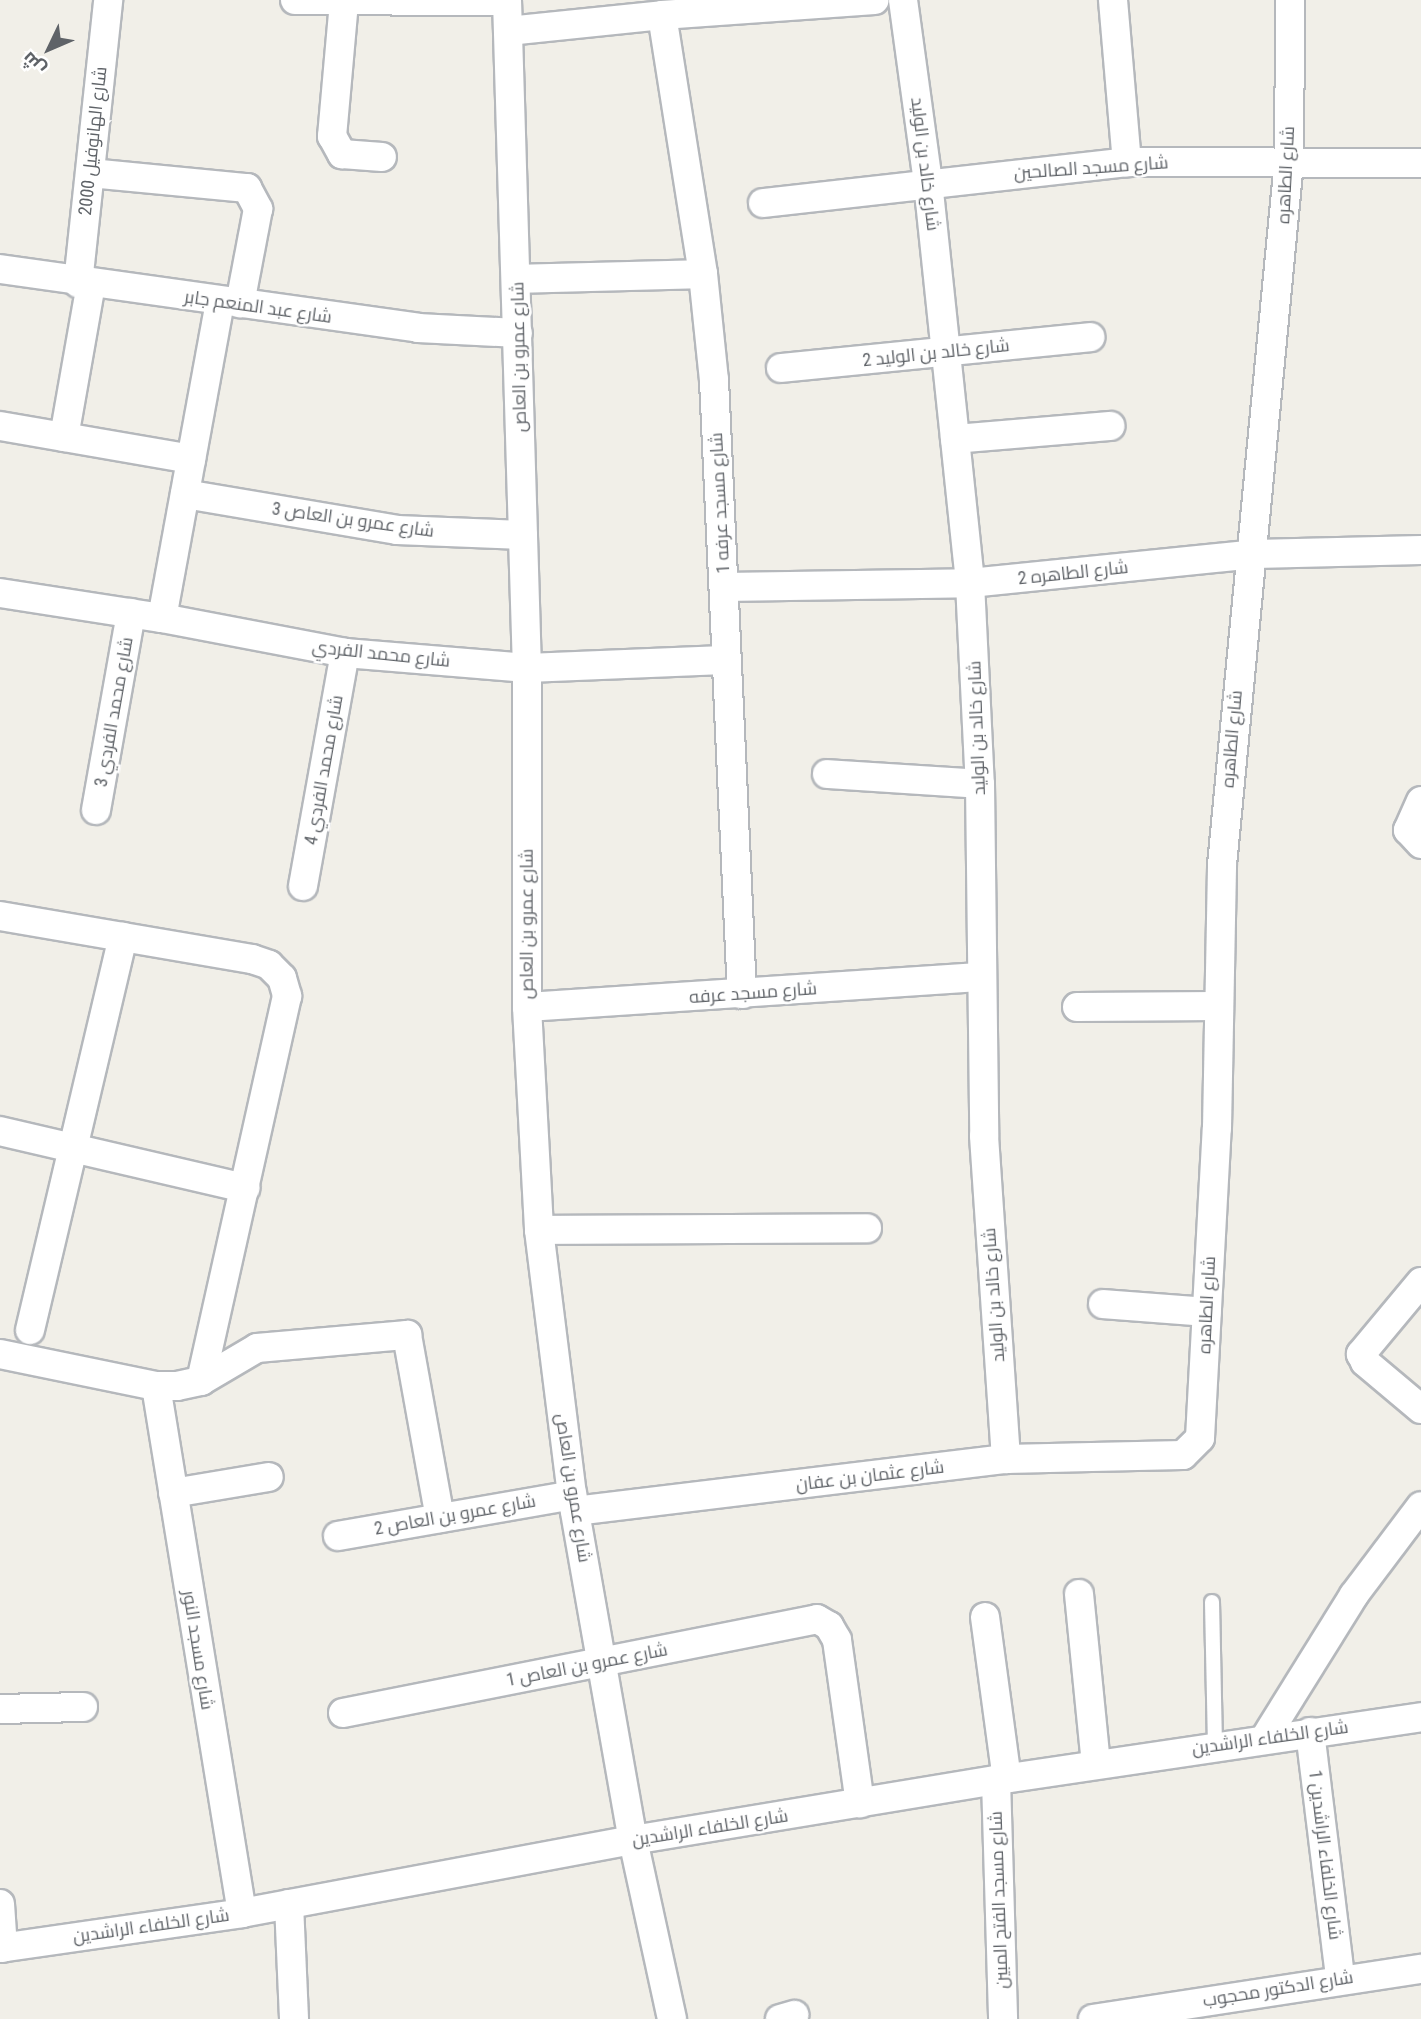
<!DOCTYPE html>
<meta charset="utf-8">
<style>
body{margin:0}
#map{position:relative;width:1421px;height:2019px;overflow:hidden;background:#f1efe8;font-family:"Roboto Condensed",Cairo,sans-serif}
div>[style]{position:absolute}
.roads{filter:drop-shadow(2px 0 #b5b8bc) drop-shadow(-2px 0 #b5b8bc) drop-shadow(0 2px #b5b8bc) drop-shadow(0 -2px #b5b8bc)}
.service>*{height:14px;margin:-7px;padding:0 7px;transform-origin:7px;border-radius:7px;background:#fff}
.minor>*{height:28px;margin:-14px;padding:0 14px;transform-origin:14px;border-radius:14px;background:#fff}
span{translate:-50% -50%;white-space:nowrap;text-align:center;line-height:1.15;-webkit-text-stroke:5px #fff;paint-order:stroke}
.street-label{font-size:18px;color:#5f6368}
.north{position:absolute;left:14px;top:14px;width:70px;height:70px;-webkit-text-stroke:5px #fff;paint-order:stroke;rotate:226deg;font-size:19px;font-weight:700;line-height:28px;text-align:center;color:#5f6368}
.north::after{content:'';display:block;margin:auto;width:24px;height:32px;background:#5f6368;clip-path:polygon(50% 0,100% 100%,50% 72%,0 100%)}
</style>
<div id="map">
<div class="roads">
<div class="service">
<i style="left:1212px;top:1602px;width:143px;rotate:88.8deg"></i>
</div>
<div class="minor">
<i style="left:295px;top:0;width:212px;rotate:0.3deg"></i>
<i style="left:507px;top:0;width:668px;rotate:88.29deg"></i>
<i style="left:527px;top:668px;width:339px;rotate:90deg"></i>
<i style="left:527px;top:1007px;width:223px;rotate:86.9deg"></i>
<i style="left:539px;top:1230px;width:267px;rotate:82.9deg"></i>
<i style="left:572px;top:1495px;width:350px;rotate:80deg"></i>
<i style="left:633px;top:1840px;width:183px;rotate:77.7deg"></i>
<i style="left:903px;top:0;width:184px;rotate:82.2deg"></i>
<i style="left:928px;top:182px;width:403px;rotate:84deg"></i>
<i style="left:970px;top:583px;width:201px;rotate:87.2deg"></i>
<i style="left:980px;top:784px;width:352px;rotate:89.3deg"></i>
<i style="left:984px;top:1136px;width:324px;rotate:86.1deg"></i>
<i style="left:1113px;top:0;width:163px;rotate:85.1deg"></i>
<i style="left:344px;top:2px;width:135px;rotate:95.1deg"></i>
<i style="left:332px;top:136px;width:21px;rotate:61deg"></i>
<i style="left:342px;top:154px;width:40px;rotate:4.3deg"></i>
<i style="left:662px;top:15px;width:262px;rotate:81deg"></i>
<i style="left:703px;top:274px;width:107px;rotate:84.1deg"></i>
<i style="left:714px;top:380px;width:615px;rotate:87.39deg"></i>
<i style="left:508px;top:31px;width:155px;rotate:-5.9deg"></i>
<i style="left:662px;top:15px;width:213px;rotate:-4deg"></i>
<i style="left:90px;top:173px;width:158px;rotate:5.5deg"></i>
<i style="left:247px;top:188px;width:24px;rotate:62deg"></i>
<i style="left:258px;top:209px;width:96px;rotate:100.8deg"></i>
<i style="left:763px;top:203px;width:366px;rotate:-6.4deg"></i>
<i style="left:1127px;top:162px;width:294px;rotate:0.2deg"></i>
<i style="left:0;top:269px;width:422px;rotate:8deg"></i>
<i style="left:418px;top:328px;width:100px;rotate:2.9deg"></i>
<i style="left:517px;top:279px;width:186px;rotate:-1.5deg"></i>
<i style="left:78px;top:283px;width:285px;rotate:-83.9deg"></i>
<i style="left:781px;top:368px;width:311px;rotate:-5.7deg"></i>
<i style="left:0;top:426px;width:194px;rotate:9.8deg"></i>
<i style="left:64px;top:437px;width:155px;rotate:-80deg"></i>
<i style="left:955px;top:439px;width:156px;rotate:-4.8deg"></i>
<i style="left:185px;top:494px;width:215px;rotate:9.6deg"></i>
<i style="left:397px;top:530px;width:126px;rotate:2.3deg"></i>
<i style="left:724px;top:587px;width:246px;rotate:-0.9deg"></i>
<i style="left:970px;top:583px;width:286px;rotate:-5.8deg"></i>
<i style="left:1255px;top:554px;width:166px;rotate:-1.4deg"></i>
<i style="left:0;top:593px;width:164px;rotate:8.8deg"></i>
<i style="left:162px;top:618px;width:186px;rotate:10.8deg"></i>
<i style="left:345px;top:653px;width:183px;rotate:4.7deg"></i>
<i style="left:527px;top:668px;width:197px;rotate:-2.3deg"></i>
<i style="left:162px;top:618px;width:322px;rotate:-79.6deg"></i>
<i style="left:827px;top:774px;width:153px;rotate:3.7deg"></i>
<i style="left:1421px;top:801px;width:32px;rotate:114deg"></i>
<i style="left:1408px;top:830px;width:19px;rotate:47deg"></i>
<i style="left:96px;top:810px;width:200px;rotate:-79.9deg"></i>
<i style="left:303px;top:886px;width:237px;rotate:-79.8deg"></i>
<i style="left:0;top:916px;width:256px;rotate:9.7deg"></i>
<i style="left:252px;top:959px;width:18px;rotate:19deg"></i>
<i style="left:269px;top:965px;width:18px;rotate:45deg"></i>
<i style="left:282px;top:978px;width:19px;rotate:74deg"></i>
<i style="left:287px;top:996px;width:394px;rotate:102.6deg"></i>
<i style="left:527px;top:1007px;width:453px;rotate:-3.8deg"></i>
<i style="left:1077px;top:1007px;width:140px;rotate:-0.4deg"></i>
<i style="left:0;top:1131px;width:252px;rotate:13.1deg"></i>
<i style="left:539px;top:1230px;width:328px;rotate:-0.3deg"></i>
<i style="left:1421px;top:1282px;width:94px;rotate:129.8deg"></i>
<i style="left:1361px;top:1354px;width:9px;rotate:63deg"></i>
<i style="left:1365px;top:1362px;width:73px;rotate:40deg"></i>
<i style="left:1103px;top:1304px;width:104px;rotate:4.4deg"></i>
<i style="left:30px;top:1330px;width:404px;rotate:-76.7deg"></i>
<i style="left:0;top:1354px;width:159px;rotate:11.6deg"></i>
<i style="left:156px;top:1386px;width:21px"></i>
<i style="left:177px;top:1386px;width:25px;rotate:-12deg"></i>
<i style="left:201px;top:1381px;width:65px;rotate:-30.5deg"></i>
<i style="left:257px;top:1348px;width:151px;rotate:-5deg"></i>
<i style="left:407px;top:1335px;width:186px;rotate:79.8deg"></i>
<i style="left:156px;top:1386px;width:534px;rotate:80.73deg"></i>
<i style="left:173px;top:1493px;width:97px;rotate:-9.5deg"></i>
<i style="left:575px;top:1511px;width:434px;rotate:-6.9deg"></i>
<i style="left:1006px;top:1459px;width:177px;rotate:-1.3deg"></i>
<i style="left:1183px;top:1455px;width:24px;rotate:-45deg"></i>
<i style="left:1200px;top:1438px;width:310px;rotate:-86.9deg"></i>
<i style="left:1217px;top:1128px;width:263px;rotate:-88.9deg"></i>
<i style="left:1222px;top:865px;width:706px;rotate:-84.56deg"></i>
<i style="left:1289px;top:162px;width:162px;rotate:-89.6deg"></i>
<i style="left:338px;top:1536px;width:238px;rotate:-9.9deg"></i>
<i style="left:1079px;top:1594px;width:171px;rotate:84.3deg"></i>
<i style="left:985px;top:1617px;width:163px;rotate:82.3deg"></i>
<i style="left:0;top:1709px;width:83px;rotate:-1.4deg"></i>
<i style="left:343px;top:1713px;width:483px;rotate:-11.2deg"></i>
<i style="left:817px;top:1619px;width:14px;rotate:30deg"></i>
<i style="left:829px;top:1626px;width:16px;rotate:60deg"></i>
<i style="left:837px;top:1640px;width:165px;rotate:82deg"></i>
<i style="left:1310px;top:1732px;width:248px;rotate:83deg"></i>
<i style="left:1265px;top:1738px;width:168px;rotate:-58.1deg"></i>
<i style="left:1354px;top:1595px;width:111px;rotate:-53deg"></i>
<i style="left:996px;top:1780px;width:239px;rotate:88.3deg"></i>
<i style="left:0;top:1904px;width:44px;rotate:86.1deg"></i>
<i style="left:289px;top:1904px;width:115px;rotate:87.5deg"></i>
<i style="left:0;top:1948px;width:245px;rotate:-8.2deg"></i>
<i style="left:242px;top:1913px;width:398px;rotate:-10.6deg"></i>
<i style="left:633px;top:1840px;width:368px;rotate:-9.4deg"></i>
<i style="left:996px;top:1780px;width:430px;rotate:-8.4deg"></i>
<i style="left:780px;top:2019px;width:15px;rotate:-16deg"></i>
<i style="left:1093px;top:2019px;width:332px;rotate:-8.7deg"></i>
</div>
</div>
<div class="street-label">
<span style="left:93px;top:141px;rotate:-84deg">شارع الهانوفيل 2000</span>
<span style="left:925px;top:164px;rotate:83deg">شارع خالد بن الوليد</span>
<span style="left:1091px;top:168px;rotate:-4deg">شارع مسجد الصالحين</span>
<span style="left:1286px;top:175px;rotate:-87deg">شارع الطاهره</span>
<span style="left:258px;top:307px;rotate:8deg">شارع عبد المنعم جابر</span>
<span style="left:936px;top:353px;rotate:-6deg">شارع خالد بن الوليد 2</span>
<span style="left:519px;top:357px;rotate:-91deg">شارع عمرو بن العاص</span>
<span style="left:720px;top:503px;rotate:-93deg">شارع مسجد عرفه 1</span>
<span style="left:353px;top:520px;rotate:8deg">شارع عمرو بن العاص 3</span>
<span style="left:1073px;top:573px;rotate:-6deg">شارع الطاهره 2</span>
<span style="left:381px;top:654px;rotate:6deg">شارع محمد الفردي</span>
<span style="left:114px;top:712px;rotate:-80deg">شارع محمد الفردي 3</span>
<span style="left:977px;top:728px;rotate:-92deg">شارع خالد بن الوليد</span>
<span style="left:1232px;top:739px;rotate:-85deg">شارع الطاهره</span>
<span style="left:324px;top:770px;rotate:-80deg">شارع محمد الفردي 4</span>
<span style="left:527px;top:924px;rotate:-90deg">شارع عمرو بن العاص</span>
<span style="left:753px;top:993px;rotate:-4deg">شارع مسجد عرفه</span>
<span style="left:994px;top:1295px;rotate:-94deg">شارع خالد بن الوليد</span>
<span style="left:1207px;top:1305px;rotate:-87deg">شارع الطاهره</span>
<span style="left:870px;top:1476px;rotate:-7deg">شارع عثمان بن عفان</span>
<span style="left:573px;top:1488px;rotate:81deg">شارع عمرو بن العاص</span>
<span style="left:455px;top:1515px;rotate:-10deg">شارع عمرو بن العاص 2</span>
<span style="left:198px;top:1650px;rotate:81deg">شارع مسجد النور</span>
<span style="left:587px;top:1665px;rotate:-11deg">شارع عمرو بن العاص 1</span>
<span style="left:1270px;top:1738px;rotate:-8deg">شارع الخلفاء الراشدين</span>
<span style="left:710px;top:1828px;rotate:-9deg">شارع الخلفاء الراشدين</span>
<span style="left:1325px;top:1855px;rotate:83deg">شارع الخلفاء الراشدين 1</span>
<span style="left:999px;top:1900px;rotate:-92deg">شارع مسجد الفتح المبين</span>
<span style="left:151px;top:1926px;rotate:-8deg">شارع الخلفاء الراشدين</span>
<span style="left:1278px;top:1989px;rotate:-9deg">شارع الدكتور محجوب</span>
</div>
<div class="north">ش</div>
</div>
